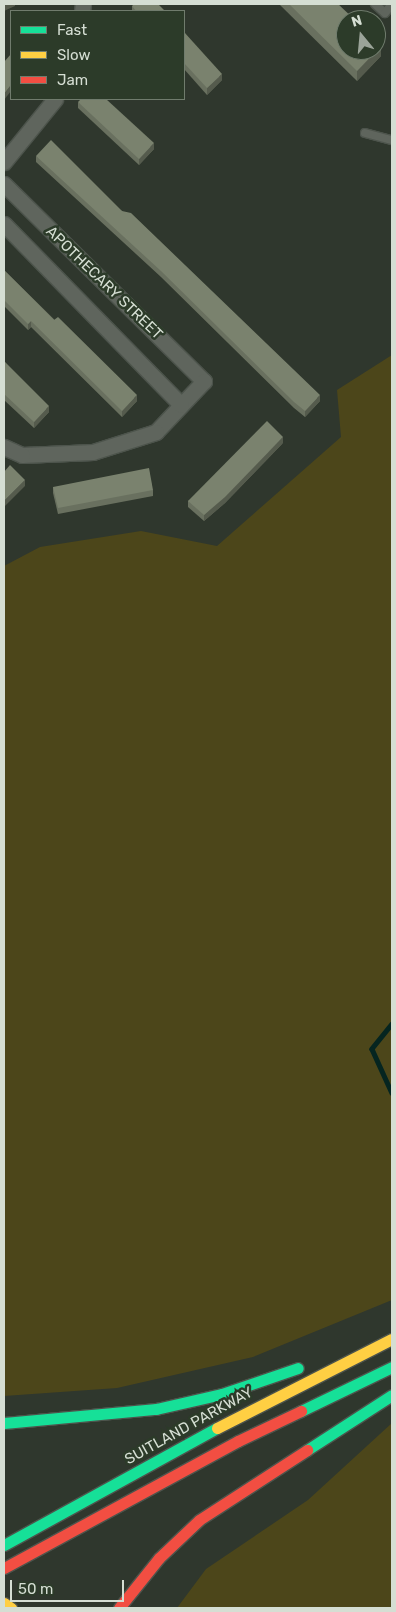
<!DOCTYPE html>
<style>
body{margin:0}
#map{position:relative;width:396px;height:1612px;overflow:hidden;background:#2f372d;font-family:Rubik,sans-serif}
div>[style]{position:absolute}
.green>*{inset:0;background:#4c461a}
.stream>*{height:4.5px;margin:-2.25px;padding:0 2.25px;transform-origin:2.25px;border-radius:2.25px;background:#052520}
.roads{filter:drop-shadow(1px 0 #4d544c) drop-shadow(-1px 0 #4d544c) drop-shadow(0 1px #4d544c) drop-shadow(0 -1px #4d544c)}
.lane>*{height:8px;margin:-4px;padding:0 4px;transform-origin:4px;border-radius:4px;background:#5f655d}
.street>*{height:15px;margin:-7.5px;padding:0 7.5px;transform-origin:7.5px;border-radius:7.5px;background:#5f655d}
.fast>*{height:11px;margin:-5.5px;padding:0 5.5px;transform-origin:5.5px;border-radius:5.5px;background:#16e098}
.slow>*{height:11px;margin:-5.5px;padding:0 5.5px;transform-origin:5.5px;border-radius:5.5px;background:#ffcf43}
.jam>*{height:11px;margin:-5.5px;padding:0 5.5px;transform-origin:5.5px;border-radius:5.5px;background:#f24e42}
.wall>*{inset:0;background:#69705f}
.shaded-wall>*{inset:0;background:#555b4d}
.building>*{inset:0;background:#7a826e}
span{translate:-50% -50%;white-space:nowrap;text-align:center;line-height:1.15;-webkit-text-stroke:5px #2c3b29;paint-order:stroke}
.street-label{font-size:15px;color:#d5ded3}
.frame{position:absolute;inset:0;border:5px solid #d5ded3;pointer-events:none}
.legend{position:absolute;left:10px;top:10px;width:175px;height:90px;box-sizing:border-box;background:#2c3b29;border:1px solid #707c6d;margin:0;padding:6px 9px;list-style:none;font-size:15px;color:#d5ded3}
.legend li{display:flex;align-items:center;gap:10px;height:25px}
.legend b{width:25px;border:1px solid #707c6d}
.north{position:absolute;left:336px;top:10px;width:50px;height:50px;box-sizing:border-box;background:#2c3b29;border:1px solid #707c6d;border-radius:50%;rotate:343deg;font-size:14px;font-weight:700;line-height:20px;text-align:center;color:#d5ded3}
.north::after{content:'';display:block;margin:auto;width:18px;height:22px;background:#9ba499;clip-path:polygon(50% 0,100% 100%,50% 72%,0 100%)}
.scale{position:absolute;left:10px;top:1580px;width:114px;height:22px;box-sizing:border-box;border:2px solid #d5ded3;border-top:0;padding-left:6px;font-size:15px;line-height:18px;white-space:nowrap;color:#d5ded3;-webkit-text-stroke:4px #2c3b29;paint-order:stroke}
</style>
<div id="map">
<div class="green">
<i style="clip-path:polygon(392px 355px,392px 1300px,253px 1357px,117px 1388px,4px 1396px,4px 566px,40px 547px,141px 531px,217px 546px,341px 437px,337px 390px)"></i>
<i style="clip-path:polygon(392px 1423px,392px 1608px,177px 1608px,206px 1569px,308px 1500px)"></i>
</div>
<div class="stream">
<i style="left:392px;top:1024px;width:32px;rotate:129deg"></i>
<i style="left:372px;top:1049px;width:48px;rotate:65.6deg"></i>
</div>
<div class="roads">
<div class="lane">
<i style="left:375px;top:4px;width:13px;rotate:42deg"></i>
<i style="left:385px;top:13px;width:11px;rotate:-52deg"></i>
<i style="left:365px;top:133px;width:28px;rotate:15deg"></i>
</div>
<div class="street">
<i style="left:82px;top:11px;width:7px;rotate:-82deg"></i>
<i style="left:4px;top:162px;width:81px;rotate:-51deg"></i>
<i style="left:4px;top:184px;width:281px;rotate:44.6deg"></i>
<i style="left:204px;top:381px;width:70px;rotate:133.3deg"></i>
<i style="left:156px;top:432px;width:66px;rotate:162.4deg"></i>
<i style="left:93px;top:452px;width:71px;rotate:177.6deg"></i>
<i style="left:22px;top:455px;width:20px;rotate:-156deg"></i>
<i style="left:4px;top:224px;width:253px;rotate:45.6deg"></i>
</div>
<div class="fast">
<i style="left:301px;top:1411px;width:101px;rotate:-25.8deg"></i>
<i style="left:4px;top:1423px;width:153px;rotate:-5.3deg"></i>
<i style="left:156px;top:1409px;width:68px;rotate:-12.8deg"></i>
<i style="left:222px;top:1394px;width:80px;rotate:-18.9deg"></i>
<i style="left:307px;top:1450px;width:101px;rotate:-32.9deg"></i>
<i style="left:4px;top:1545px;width:243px;rotate:-28.8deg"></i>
</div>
<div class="slow">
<i style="left:217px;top:1428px;width:196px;rotate:-27deg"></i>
<i style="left:4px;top:1603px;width:9px;rotate:36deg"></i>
</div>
<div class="jam">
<i style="left:4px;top:1568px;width:266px;rotate:-28.5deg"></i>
<i style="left:238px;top:1441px;width:70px;rotate:-25.5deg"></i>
<i style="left:119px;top:1608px;width:64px;rotate:-51.3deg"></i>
<i style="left:159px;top:1558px;width:55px;rotate:-43.5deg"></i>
<i style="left:199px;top:1520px;width:129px;rotate:-32.9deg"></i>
</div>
</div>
<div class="wall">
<i style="clip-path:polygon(279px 4px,338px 4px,381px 56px,357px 81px)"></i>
<i style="clip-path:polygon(132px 6px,165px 11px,132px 11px)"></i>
<i style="clip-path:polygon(184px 32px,222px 80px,207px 95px,184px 69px)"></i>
<i style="clip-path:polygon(78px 102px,154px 149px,139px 165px,78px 108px)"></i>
<i style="clip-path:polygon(36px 156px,122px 211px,320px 401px,305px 417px,294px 408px,161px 277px,36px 162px)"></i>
<i style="clip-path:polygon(4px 270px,137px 401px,122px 417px,31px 327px,28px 330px,4px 306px)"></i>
<i style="clip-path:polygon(4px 361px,49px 412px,34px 428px,4px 400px)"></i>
<i style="clip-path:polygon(283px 443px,225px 503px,204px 521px,188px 507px,188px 501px)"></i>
<i style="clip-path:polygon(53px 487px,153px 490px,153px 496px,58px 514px,53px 493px)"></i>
</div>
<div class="shaded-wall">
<i style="clip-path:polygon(6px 4px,15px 4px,15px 6px,4px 11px,4px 5px)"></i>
<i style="clip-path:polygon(381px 46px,381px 56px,357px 81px,357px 71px)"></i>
<i style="clip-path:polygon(222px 74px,222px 80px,207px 95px,207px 88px)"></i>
<i style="clip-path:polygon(11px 85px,11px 91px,4px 100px,4px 94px)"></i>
<i style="clip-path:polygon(154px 143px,154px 149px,139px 165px,139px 159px)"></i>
<i style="clip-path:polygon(31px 321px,31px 327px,28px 330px,28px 324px)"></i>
<i style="clip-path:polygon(137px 395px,137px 401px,122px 417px,122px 411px)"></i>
<i style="clip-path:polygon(320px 395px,320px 401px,305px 417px,305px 411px)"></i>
<i style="clip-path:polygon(49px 406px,49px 412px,34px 428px,34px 422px)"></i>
<i style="clip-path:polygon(283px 437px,283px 443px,225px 503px,204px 521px,204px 515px)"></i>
<i style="clip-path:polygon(25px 480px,25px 486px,4px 507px,4px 501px)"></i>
</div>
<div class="building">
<i style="clip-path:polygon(134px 4px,158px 4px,165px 11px,136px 11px,132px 6px)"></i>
<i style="clip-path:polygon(289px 4px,338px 4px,355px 20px,346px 20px,346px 50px,376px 50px,376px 41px,381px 46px,357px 71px)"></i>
<i style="clip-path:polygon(184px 32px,222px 74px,207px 88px,184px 63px)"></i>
<i style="clip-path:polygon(11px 54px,11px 85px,4px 94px,4px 62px)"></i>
<i style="clip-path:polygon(81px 99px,106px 99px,154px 143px,139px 159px,78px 102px)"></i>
<i style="clip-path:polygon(51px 140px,122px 211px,131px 213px,320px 395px,305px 411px,294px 402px,161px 271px,36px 156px)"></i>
<i style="clip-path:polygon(4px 270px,54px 320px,58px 317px,137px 395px,122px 411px,31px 321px,28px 324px,4px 300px)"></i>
<i style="clip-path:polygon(4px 361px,49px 406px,34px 422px,4px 394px)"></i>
<i style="clip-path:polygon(267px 421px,283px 437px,225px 497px,204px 515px,188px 501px)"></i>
<i style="clip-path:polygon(10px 465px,25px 480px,4px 501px,4px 472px)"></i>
<i style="clip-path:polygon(149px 468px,153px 490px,58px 508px,53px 487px)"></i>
</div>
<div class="street-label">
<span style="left:104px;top:283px;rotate:44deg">APOTHECARY STREET</span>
<span style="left:189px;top:1426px;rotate:-29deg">SUITLAND PARKWAY</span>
</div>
<div class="frame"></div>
<ul class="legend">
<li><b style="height:6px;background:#16e098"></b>Fast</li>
<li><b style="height:6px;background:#ffcf43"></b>Slow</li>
<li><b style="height:6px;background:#f24e42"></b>Jam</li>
</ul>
<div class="north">N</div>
<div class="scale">50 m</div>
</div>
